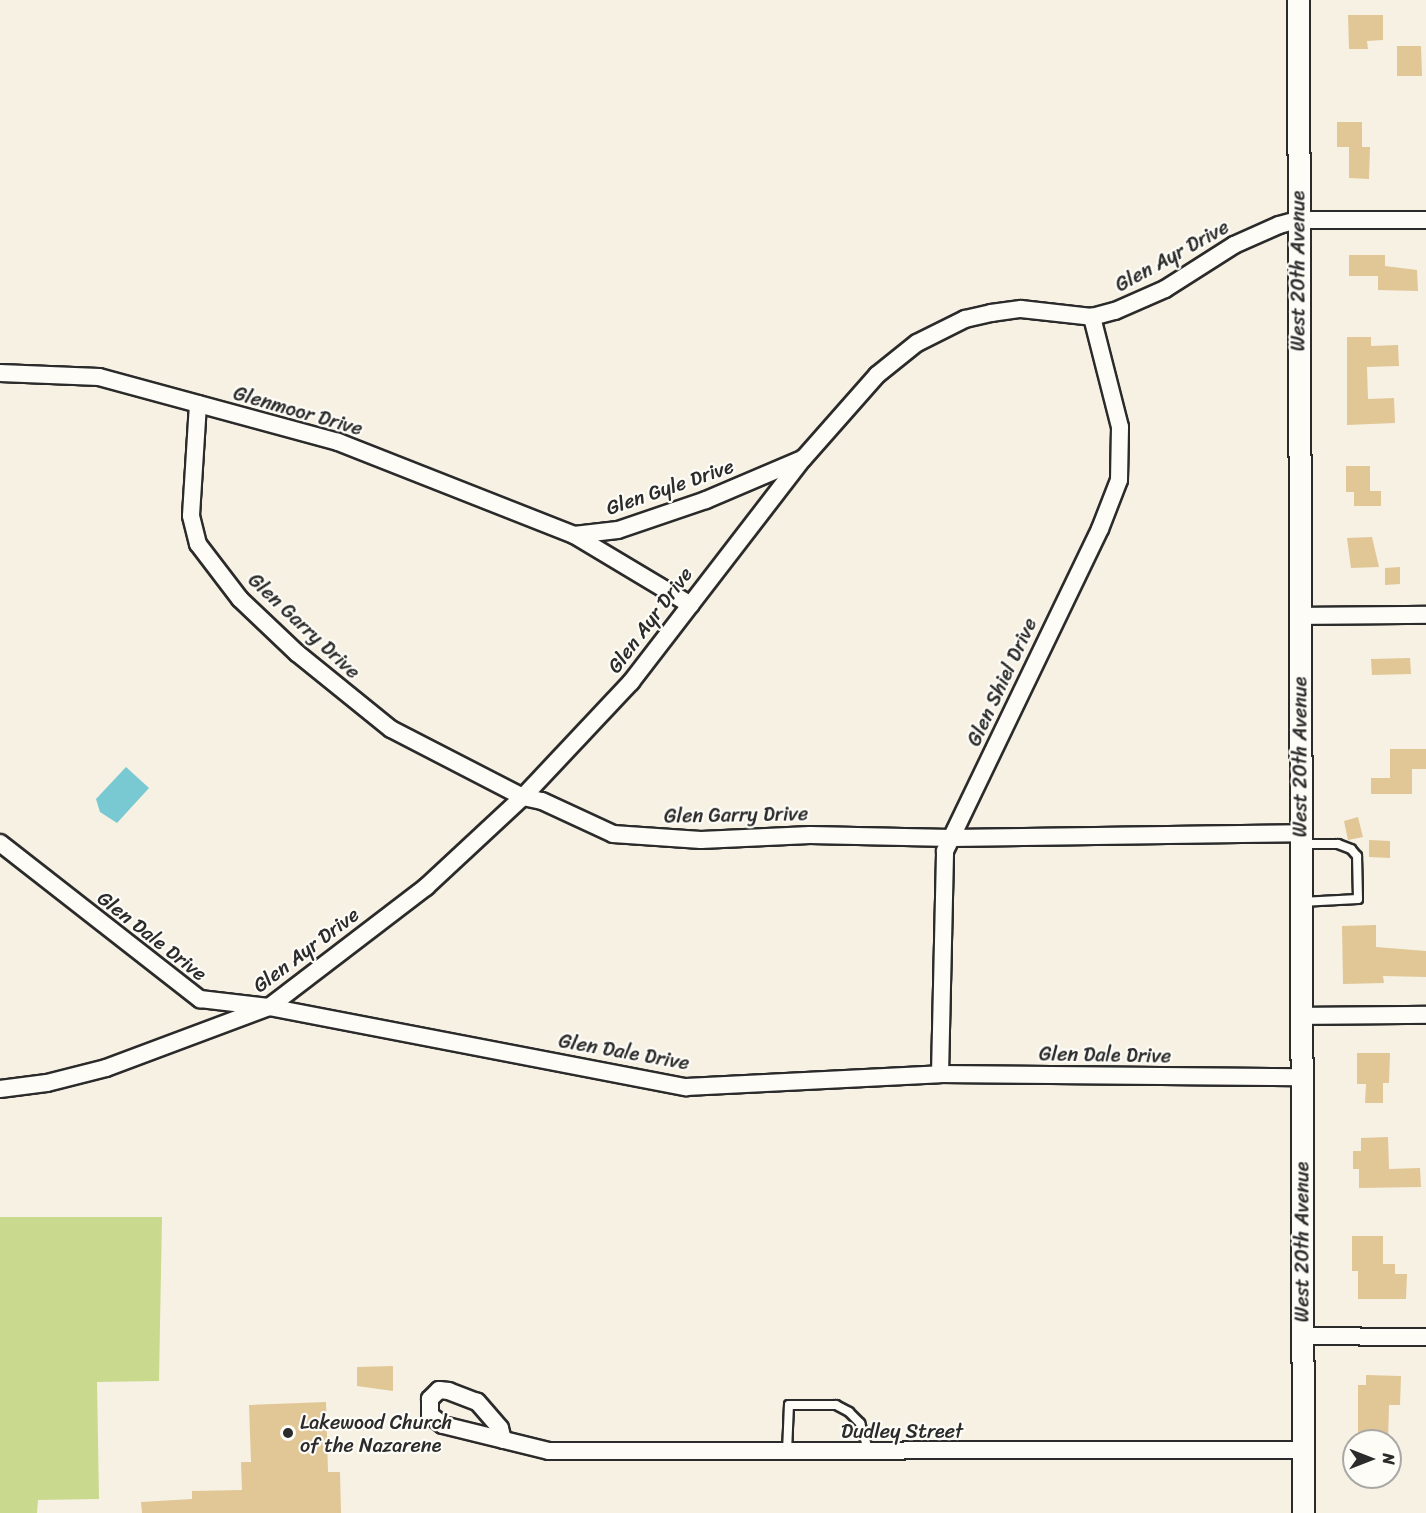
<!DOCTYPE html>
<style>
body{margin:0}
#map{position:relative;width:1426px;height:1513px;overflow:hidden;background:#f7f1e4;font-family:Sriracha,sans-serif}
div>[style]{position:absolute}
.green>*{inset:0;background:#c9da8f}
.water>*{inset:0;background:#78c9d1}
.building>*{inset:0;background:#e1c696}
.roads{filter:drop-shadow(2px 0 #2b2b2b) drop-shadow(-2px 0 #2b2b2b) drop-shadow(0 2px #2b2b2b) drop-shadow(0 -2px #2b2b2b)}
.service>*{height:8px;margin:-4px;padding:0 4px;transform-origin:4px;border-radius:4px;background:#fdfcf7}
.minor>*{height:16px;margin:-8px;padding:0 8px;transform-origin:8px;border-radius:8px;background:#fdfcf7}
.tertiary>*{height:21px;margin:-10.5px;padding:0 10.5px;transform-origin:10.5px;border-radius:10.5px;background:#fdfcf7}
.dots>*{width:16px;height:16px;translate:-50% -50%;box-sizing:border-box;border:3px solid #fdfcf7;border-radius:50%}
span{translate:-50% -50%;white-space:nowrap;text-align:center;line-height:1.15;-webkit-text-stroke:4.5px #fdfcf7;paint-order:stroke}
.street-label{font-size:20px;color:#2b2b2b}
.poi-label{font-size:20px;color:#2b2b2b}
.left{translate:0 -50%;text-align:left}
.north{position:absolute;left:1342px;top:1429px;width:60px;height:60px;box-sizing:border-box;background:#fdfcf7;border:2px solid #a9a8a5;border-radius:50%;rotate:90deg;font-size:16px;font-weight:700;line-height:24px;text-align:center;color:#2b2b2b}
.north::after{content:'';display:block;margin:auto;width:21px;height:27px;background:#2b2b2b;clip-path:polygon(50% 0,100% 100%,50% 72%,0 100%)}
</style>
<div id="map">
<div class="green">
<i style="clip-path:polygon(0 1217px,162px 1217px,159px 1381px,97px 1382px,99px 1499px,38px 1500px,37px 1513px,0 1513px)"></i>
</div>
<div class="water">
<i style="clip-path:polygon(126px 767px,149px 788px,117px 823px,100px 812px,96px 799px)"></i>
</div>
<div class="building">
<i style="clip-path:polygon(1348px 15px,1383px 15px,1383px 40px,1367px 41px,1368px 49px,1349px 49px)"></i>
<i style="clip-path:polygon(1397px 46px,1421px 46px,1422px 76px,1397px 76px)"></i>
<i style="clip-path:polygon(1337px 122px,1362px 122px,1362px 147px,1370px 147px,1369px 179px,1349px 178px,1349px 147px,1337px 147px)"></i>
<i style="clip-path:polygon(1349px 255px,1385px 255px,1385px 266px,1417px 270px,1418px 291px,1378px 290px,1378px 276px,1349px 276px)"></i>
<i style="clip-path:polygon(1347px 337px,1371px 337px,1371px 346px,1398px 345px,1399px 366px,1367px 367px,1368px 399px,1394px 398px,1395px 423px,1347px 425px)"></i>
<i style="clip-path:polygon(1346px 466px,1370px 466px,1370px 491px,1381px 491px,1381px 506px,1354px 506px,1354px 492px,1346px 492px)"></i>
<i style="clip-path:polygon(1372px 537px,1379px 567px,1351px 568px,1347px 538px)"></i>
<i style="clip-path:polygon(1400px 567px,1400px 584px,1385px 585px,1385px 568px)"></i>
<i style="clip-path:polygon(1410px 658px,1411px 674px,1372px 675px,1371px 659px)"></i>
<i style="clip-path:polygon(1390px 749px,1426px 749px,1426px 769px,1412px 769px,1412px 794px,1371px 794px,1371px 778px,1390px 778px)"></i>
<i style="clip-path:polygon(1358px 817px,1363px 837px,1348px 840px,1344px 821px)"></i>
<i style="clip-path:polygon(1369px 840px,1390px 841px,1390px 858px,1369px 857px)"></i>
<i style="clip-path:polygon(1376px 925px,1376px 947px,1426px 951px,1426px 977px,1383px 976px,1384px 983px,1343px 984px,1342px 926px)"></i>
<i style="clip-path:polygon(1357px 1053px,1390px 1053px,1389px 1083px,1383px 1083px,1383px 1103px,1365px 1103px,1366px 1084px,1357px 1084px)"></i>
<i style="clip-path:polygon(1388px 1137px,1389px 1169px,1420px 1168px,1421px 1187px,1359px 1188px,1359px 1169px,1353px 1169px,1353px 1151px,1361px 1151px,1361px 1138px)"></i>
<i style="clip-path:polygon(1352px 1236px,1383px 1236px,1383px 1264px,1395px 1264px,1395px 1274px,1407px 1274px,1406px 1299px,1358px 1299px,1358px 1271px,1352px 1271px)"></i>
<i style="clip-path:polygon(393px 1366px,393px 1391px,357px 1386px,357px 1367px)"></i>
<i style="clip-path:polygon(1366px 1375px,1401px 1376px,1400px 1405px,1389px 1405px,1388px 1441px,1358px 1441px,1358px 1385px,1366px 1385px)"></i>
<i style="clip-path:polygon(326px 1402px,328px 1472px,340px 1472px,341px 1513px,142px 1513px,141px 1502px,192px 1499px,192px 1491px,242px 1490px,241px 1462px,251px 1462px,249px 1405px)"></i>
</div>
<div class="roads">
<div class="service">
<i style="left:1301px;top:902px;width:57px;rotate:-3deg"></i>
<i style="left:1358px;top:899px;width:43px;rotate:-91.3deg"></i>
<i style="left:1357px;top:856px;width:9px;rotate:-131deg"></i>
<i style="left:1351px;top:849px;width:14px;rotate:-159deg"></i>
<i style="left:1338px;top:844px;width:35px;rotate:180deg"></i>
<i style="left:787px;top:1452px;width:47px;rotate:-87.6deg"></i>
<i style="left:789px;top:1405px;width:47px"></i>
<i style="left:836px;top:1405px;width:15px;rotate:28deg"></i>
<i style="left:849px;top:1412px;width:16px;rotate:45deg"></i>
<i style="left:860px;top:1423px;width:30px;rotate:73deg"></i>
</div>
<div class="minor">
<i style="left:0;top:373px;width:99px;rotate:2.3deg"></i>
<i style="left:99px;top:377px;width:248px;rotate:15.2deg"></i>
<i style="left:338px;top:442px;width:254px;rotate:21.5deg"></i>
<i style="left:574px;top:535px;width:136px;rotate:30.9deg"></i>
<i style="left:198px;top:404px;width:112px;rotate:93.6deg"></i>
<i style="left:191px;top:516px;width:29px;rotate:76deg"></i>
<i style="left:198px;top:544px;width:69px;rotate:52.6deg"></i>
<i style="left:240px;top:599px;width:79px;rotate:43.5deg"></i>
<i style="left:297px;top:653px;width:121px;rotate:39deg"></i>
<i style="left:391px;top:729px;width:148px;rotate:27.3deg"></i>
<i style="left:523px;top:797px;width:19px;rotate:12deg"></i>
<i style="left:542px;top:801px;width:78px;rotate:24.9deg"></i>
<i style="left:613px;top:834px;width:88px;rotate:3.9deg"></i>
<i style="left:701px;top:840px;width:109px;rotate:-2.6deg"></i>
<i style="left:810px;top:835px;width:141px;rotate:1.2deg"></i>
<i style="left:951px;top:838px;width:349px;rotate:-0.8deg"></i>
<i style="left:574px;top:535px;width:44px;rotate:-6.5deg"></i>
<i style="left:618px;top:530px;width:93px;rotate:-18.8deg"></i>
<i style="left:706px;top:500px;width:102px;rotate:-23.1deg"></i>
<i style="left:1300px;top:616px;width:126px;rotate:-0.5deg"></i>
<i style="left:0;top:843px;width:254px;rotate:38deg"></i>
<i style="left:200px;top:999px;width:69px;rotate:6.6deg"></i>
<i style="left:269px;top:1007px;width:425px;rotate:10.9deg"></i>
<i style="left:686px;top:1087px;width:254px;rotate:-2.9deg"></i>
<i style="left:940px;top:1074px;width:360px;rotate:0.5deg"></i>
<i style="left:1300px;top:1016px;width:126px;rotate:-0.5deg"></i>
<i style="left:940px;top:1074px;width:223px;rotate:-88.7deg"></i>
<i style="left:945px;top:851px;width:357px;rotate:-64.3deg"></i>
<i style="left:1100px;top:529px;width:53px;rotate:-68.8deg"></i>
<i style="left:1119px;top:480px;width:53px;rotate:-88.9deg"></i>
<i style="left:1120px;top:427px;width:114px;rotate:-104.3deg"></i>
<i style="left:0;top:1089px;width:47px;rotate:-7.3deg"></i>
<i style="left:47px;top:1083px;width:61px;rotate:-14.3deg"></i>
<i style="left:106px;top:1068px;width:174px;rotate:-20.5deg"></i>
<i style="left:269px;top:1007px;width:198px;rotate:-37.4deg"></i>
<i style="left:426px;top:887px;width:132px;rotate:-42.9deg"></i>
<i style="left:523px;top:797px;width:158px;rotate:-46.8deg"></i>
<i style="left:631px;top:682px;width:282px;rotate:-52.4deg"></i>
<i style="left:803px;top:459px;width:112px;rotate:-48.6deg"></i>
<i style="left:877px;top:375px;width:51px;rotate:-38.7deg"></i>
<i style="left:917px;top:343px;width:54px;rotate:-26.6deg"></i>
<i style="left:965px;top:319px;width:27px;rotate:-13deg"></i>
<i style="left:991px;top:313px;width:30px;rotate:-8deg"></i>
<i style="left:1021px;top:309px;width:71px;rotate:6.4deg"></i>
<i style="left:1092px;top:317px;width:24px;rotate:-15deg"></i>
<i style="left:1115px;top:311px;width:55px;rotate:-23.7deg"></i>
<i style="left:1165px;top:289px;width:82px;rotate:-32.5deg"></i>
<i style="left:1234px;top:245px;width:49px;rotate:-24deg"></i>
<i style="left:1279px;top:225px;width:20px;rotate:-15deg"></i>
<i style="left:1298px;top:220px;width:128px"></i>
<i style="left:1302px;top:1336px;width:124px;rotate:0.5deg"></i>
<i style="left:503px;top:1440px;width:12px;rotate:-104deg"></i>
<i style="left:500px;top:1428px;width:35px;rotate:-131deg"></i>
<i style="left:477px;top:1402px;width:30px;rotate:-159deg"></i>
<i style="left:449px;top:1391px;width:10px;rotate:-174deg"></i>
<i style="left:439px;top:1390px;width:13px;rotate:135deg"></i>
<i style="left:430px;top:1399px;width:16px;rotate:90deg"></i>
<i style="left:430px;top:1415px;width:16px;rotate:38deg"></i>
<i style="left:443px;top:1425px;width:109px;rotate:13.8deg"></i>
<i style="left:549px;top:1451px;width:753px;rotate:-0.08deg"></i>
</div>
<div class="tertiary">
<i style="left:1298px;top:0;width:1513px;rotate:89.81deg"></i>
</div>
</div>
<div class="dots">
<i style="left:288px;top:1433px;background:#2b2b2b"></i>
</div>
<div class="street-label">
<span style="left:1172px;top:256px;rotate:-29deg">Glen Ayr Drive</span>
<span style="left:1298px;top:271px;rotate:-90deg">West 20th Avenue</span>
<span style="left:298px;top:411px;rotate:16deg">Glenmoor Drive</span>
<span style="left:670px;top:487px;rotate:-19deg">Glen Gyle Drive</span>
<span style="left:650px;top:620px;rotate:-53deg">Glen Ayr Drive</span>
<span style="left:304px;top:626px;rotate:43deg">Glen Garry Drive</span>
<span style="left:1002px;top:682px;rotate:-65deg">Glen Shiel Drive</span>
<span style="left:1300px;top:757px;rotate:-90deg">West 20th Avenue</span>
<span style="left:736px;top:815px;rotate:-1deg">Glen Garry Drive</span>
<span style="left:152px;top:936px;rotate:38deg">Glen Dale Drive</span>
<span style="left:306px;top:950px;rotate:-37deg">Glen Ayr Drive</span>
<span style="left:624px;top:1052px;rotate:10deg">Glen Dale Drive</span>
<span style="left:1105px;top:1055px;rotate:1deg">Glen Dale Drive</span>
<span style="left:1302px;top:1242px;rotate:-90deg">West 20th Avenue</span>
<span style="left:902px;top:1431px">Dudley Street</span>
</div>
<div class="poi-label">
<span class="left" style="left:300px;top:1434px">Lakewood Church<br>of the Nazarene</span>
</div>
<div class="north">N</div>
</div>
